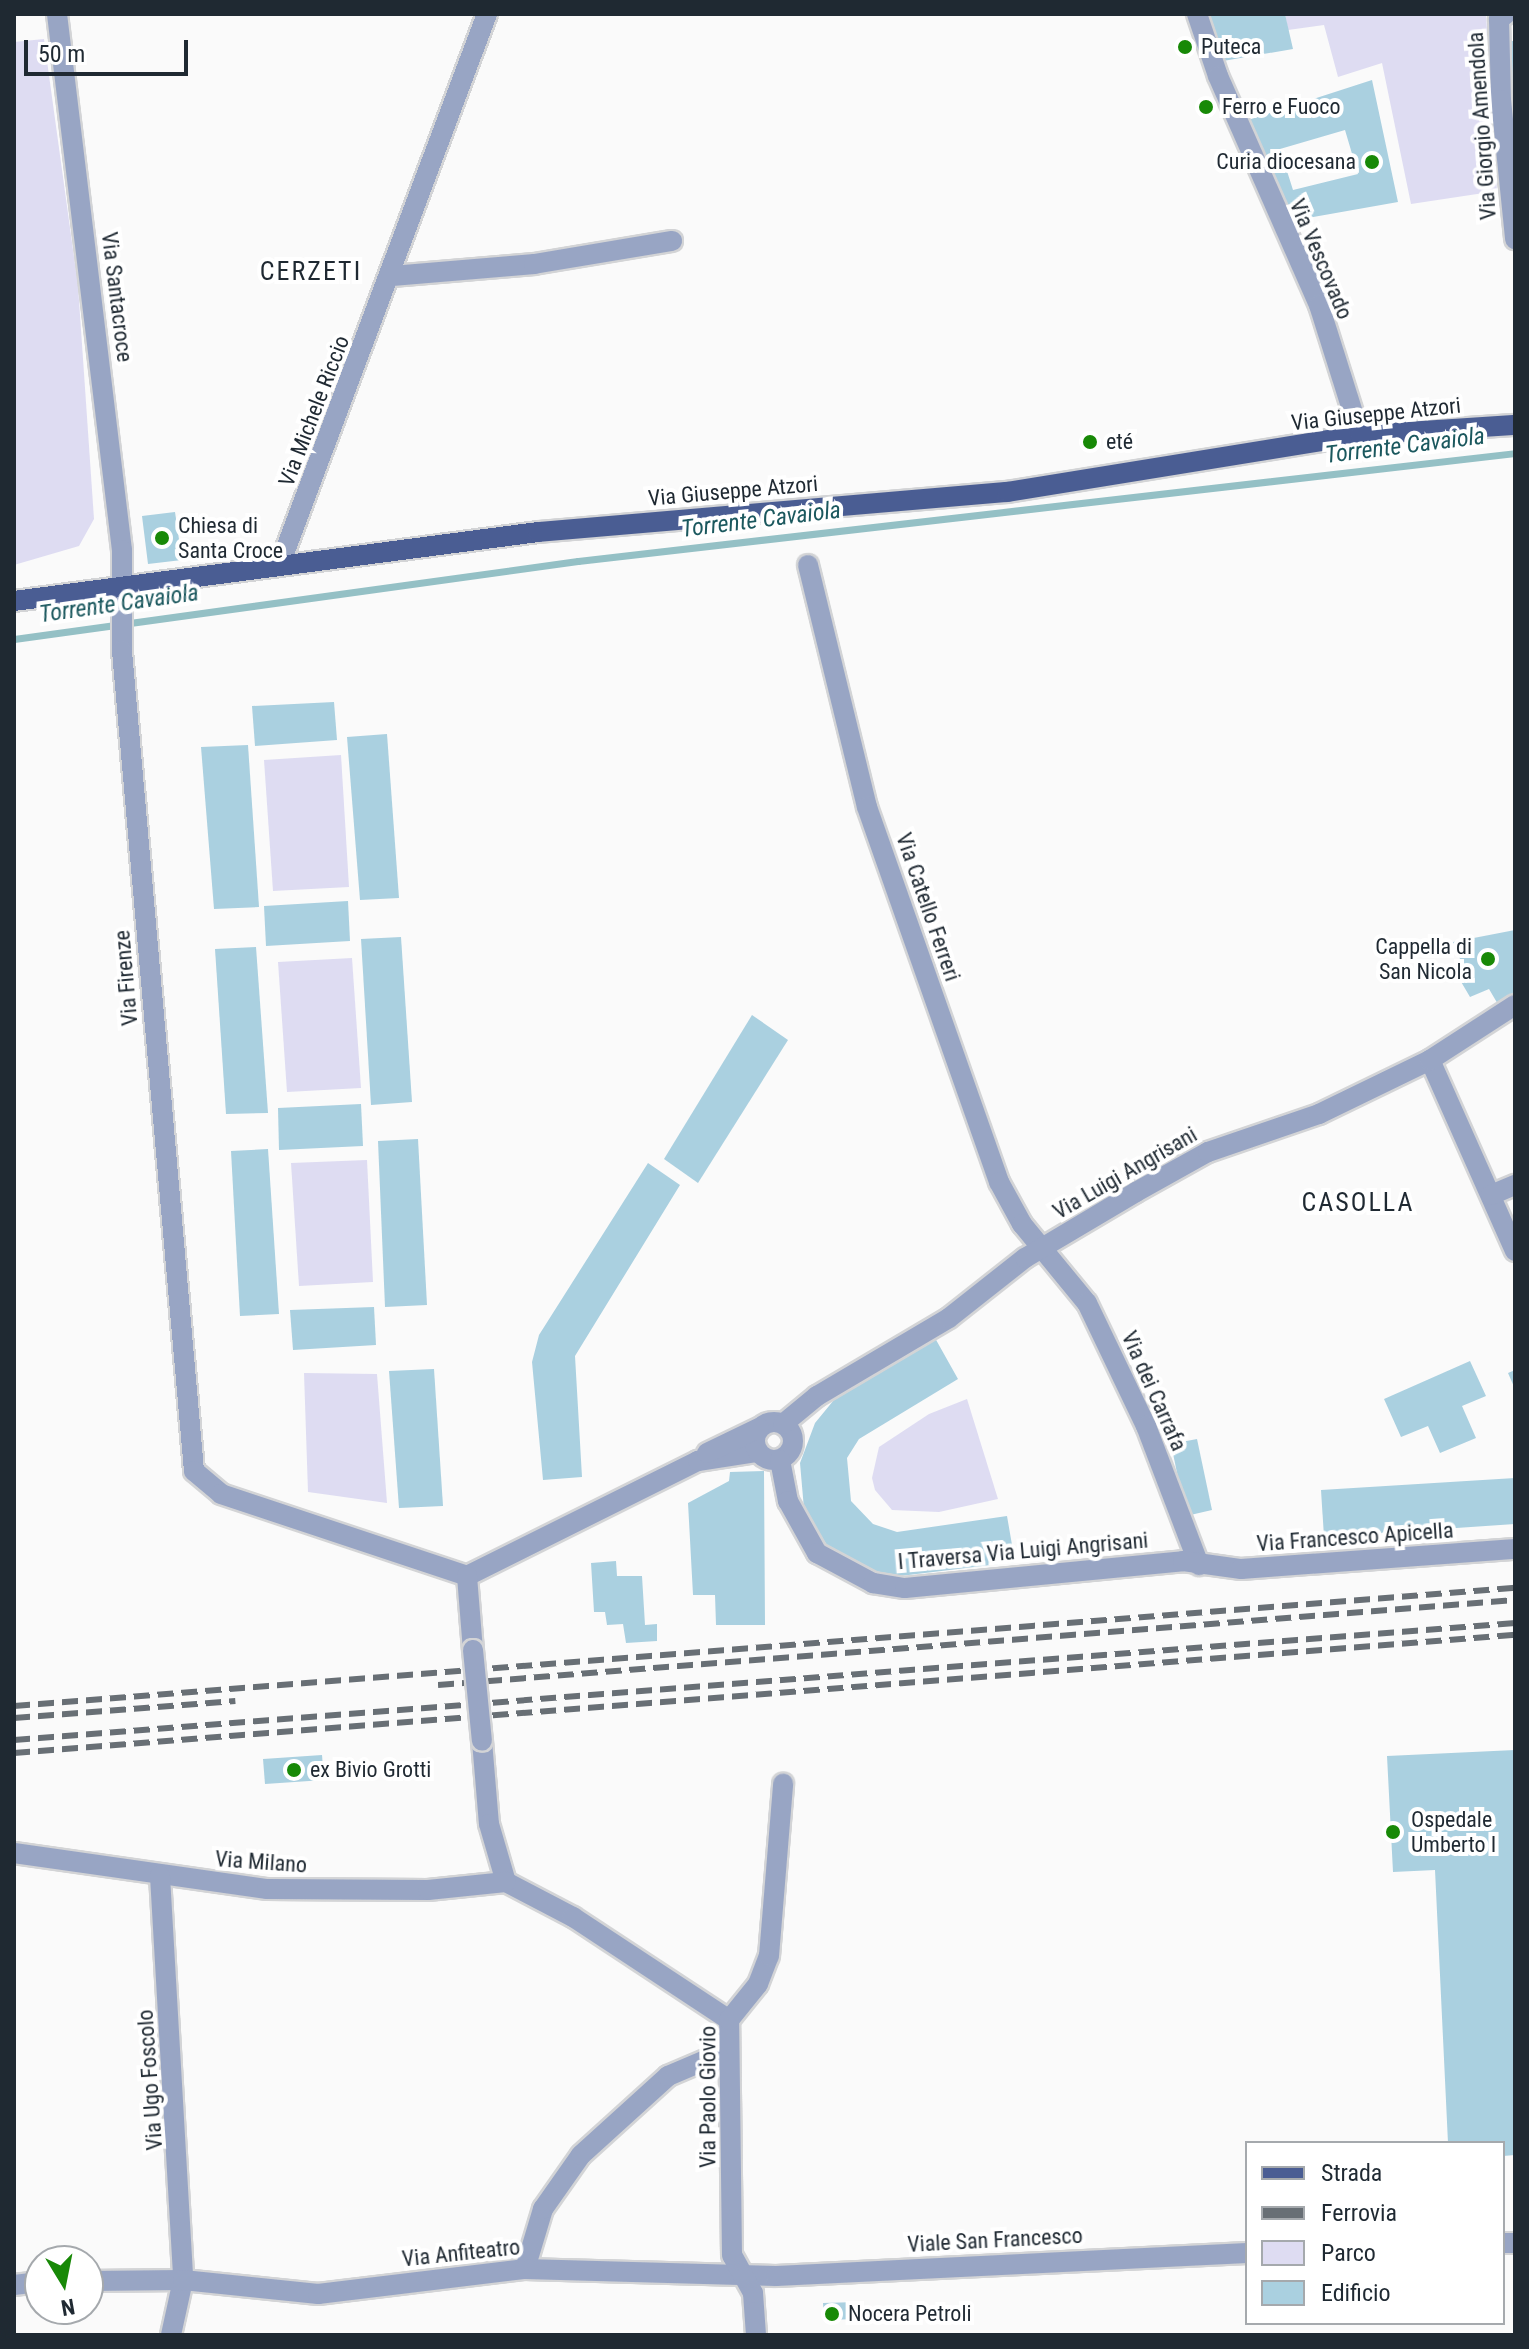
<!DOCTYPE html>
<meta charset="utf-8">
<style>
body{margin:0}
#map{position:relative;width:1529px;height:2349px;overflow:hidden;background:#fafafa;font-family:"Roboto Condensed",sans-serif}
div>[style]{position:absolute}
.green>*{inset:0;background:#dedcf2}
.stream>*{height:7px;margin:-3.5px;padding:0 3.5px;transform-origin:3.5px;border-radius:3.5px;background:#94c0c5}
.building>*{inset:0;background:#aad0e0}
.roads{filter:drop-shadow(2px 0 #d3d4d6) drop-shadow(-2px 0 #d3d4d6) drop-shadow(0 2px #d3d4d6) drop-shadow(0 -2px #d3d4d6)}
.minor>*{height:20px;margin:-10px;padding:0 10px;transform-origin:10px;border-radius:10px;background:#98a5c4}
.minor>.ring{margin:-10px;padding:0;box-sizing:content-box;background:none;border:20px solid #98a5c4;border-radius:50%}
.primary>*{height:20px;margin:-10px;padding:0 10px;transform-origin:10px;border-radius:10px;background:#4a5d93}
.rail>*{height:6px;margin-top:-3px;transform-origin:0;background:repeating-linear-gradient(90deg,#686f75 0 16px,transparent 0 24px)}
.bridges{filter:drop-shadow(2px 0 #d3d4d6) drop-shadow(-2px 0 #d3d4d6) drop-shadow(0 2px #d3d4d6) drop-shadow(0 -2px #d3d4d6)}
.minor-bridge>*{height:20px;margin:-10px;padding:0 10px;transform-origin:10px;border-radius:10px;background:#98a5c4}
.dots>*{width:22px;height:22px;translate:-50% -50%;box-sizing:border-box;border:4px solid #fff;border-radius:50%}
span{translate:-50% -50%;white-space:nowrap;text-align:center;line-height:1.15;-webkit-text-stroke:8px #fff;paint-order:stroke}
.poi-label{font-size:22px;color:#1f2932}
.left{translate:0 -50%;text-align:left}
.right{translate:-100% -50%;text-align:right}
.street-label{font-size:22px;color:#1f2932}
.water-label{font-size:24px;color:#1b585e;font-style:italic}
.quarter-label{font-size:26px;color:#1f2932;letter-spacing:2px}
.frame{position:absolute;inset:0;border:16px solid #1f2932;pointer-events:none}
.legend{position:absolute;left:1245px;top:2141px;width:260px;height:184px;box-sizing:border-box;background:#fff;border:2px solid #a5a9ad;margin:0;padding:10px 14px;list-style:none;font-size:24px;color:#1f2932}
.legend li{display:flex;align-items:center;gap:16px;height:40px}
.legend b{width:40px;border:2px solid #a5a9ad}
.north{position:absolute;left:24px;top:2245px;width:80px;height:80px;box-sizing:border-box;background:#fff;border:2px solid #a5a9ad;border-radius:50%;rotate:170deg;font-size:22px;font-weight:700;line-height:32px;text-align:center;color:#1f2932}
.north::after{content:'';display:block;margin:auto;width:28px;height:36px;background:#188907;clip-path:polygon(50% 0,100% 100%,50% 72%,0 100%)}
.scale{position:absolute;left:24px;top:40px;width:164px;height:36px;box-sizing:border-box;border:4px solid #1f2932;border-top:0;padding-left:10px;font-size:24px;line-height:28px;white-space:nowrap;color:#1f2932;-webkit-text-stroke:6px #fff;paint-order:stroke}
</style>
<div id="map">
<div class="green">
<i style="clip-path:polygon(1285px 14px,1486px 14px,1497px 191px,1411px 204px,1382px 63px,1338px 77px,1324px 25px,1288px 30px)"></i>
<i style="clip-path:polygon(44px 39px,78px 286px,94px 519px,79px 546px,14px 565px,14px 42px)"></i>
<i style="clip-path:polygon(341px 755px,349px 887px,273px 891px,264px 760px)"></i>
<i style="clip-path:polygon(352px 958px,361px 1088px,287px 1092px,278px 962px)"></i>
<i style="clip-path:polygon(367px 1160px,373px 1282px,299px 1286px,291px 1163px)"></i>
<i style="clip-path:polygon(304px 1373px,377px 1374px,387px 1503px,308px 1492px)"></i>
<i style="clip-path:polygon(967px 1399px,998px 1499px,939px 1512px,892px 1510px,875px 1490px,872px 1478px,879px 1447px,929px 1414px)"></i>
</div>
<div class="stream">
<i style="left:14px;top:639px;width:569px;rotate:-7.87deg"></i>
<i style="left:578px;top:561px;width:943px;rotate:-6.57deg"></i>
</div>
<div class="building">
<i style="clip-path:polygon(1209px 14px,1285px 14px,1293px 49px,1223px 61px)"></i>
<i style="clip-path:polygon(1507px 41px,1515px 41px,1515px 127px,1513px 127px)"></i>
<i style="clip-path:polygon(evenodd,1372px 80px,1398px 202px,1285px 222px,1242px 122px,1372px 80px,1345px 130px,1358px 174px,1293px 190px,1280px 149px,1345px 130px)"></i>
<i style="clip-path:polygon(175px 512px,182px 560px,148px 564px,142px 516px)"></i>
<i style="clip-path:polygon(334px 702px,337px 740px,255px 746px,252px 706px)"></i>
<i style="clip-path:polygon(387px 734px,399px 898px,360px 900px,347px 737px)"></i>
<i style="clip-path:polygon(248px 745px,259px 907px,214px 909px,201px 747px)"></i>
<i style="clip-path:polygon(348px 901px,350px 941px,266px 946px,264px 906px)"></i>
<i style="clip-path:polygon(1515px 930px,1515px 997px,1499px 1006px,1489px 989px,1470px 997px,1460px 980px,1467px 976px,1453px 942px)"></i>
<i style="clip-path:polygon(401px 937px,412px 1102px,371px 1105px,361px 939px)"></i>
<i style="clip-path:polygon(256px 947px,268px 1113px,226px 1114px,215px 949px)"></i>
<i style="clip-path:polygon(752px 1015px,788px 1040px,698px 1183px,664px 1159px)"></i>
<i style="clip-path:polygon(361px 1104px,363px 1146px,279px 1150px,278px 1108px)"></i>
<i style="clip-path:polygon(418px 1139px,427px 1305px,385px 1307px,378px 1141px)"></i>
<i style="clip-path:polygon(268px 1149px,279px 1314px,240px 1316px,231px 1151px)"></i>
<i style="clip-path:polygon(648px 1163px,680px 1185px,575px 1356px,582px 1477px,543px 1480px,532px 1362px,539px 1335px)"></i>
<i style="clip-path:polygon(374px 1307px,376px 1345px,293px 1350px,290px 1310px)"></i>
<i style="clip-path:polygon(935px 1338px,958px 1379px,859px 1439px,847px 1458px,851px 1501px,873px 1524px,897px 1532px,1007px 1516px,1015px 1562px,884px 1578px,830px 1550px,804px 1509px,800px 1463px,815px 1423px,838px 1395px)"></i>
<i style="clip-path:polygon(1470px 1361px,1486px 1396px,1462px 1406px,1476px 1438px,1440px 1453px,1428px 1426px,1401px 1437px,1384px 1399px)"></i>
<i style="clip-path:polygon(434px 1369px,443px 1506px,399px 1508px,389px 1371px)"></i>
<i style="clip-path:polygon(1515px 1370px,1515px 1389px,1508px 1373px)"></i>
<i style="clip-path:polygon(1197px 1439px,1212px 1510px,1186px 1516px,1171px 1444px)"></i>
<i style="clip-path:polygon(764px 1471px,765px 1625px,716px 1625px,715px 1595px,693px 1595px,688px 1503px,729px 1481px,730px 1472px)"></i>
<i style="clip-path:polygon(1515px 1478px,1515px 1524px,1324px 1537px,1321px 1490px)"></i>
<i style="clip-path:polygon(616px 1561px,617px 1576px,642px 1576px,645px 1625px,657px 1624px,657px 1641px,626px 1643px,623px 1624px,607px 1625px,605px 1612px,594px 1612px,591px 1563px)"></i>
<i style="clip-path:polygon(1515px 1750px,1515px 2155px,1503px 2156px,1503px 2143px,1448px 2143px,1435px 1870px,1393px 1872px,1387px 1756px)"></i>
<i style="clip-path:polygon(322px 1755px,324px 1780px,265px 1784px,263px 1759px)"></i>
<i style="clip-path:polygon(858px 2302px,859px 2319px,824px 2320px,823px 2303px)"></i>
</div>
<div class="roads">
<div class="minor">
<i style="left:57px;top:14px;width:540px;rotate:83.09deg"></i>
<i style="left:122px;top:550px;width:101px;rotate:90deg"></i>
<i style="left:122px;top:651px;width:823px;rotate:84.98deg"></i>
<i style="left:194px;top:1471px;width:35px;rotate:40deg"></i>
<i style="left:221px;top:1494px;width:259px;rotate:18.4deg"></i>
<i style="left:467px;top:1576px;width:258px;rotate:-26.5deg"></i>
<i style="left:698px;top:1461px;width:60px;rotate:-8.7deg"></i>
<i style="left:1197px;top:14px;width:65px;rotate:71.3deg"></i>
<i style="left:1218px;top:76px;width:250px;rotate:66.2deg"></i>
<i style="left:1319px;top:305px;width:136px;rotate:72.5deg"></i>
<i style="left:1506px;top:14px;width:9px;rotate:144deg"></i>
<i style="left:1499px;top:19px;width:81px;rotate:88.6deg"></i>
<i style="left:1501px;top:100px;width:140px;rotate:84.2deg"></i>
<i style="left:392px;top:276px;width:143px;rotate:-4.8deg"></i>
<i style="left:534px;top:264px;width:140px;rotate:-9.5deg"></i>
<i style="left:280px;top:564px;width:588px;rotate:-69.38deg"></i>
<i style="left:808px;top:565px;width:249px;rotate:76.3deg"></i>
<i style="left:867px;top:807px;width:398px;rotate:70.6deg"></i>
<i style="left:999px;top:1182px;width:48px;rotate:61.3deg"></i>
<i style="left:1022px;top:1224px;width:102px;rotate:50.6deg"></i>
<i style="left:1087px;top:1303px;width:136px;rotate:64.4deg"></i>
<i style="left:1146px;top:1426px;width:149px;rotate:69.1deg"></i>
<i style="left:1430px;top:1060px;width:209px;rotate:66deg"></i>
<i style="left:1491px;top:1195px;width:26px;rotate:-23deg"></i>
<i class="ring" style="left:755px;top:1422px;width:18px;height:18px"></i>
<i style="left:783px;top:1424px;width:44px;rotate:-39.5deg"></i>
<i style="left:817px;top:1396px;width:153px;rotate:-30.6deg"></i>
<i style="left:949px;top:1318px;width:97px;rotate:-38.3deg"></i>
<i style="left:1025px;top:1258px;width:129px;rotate:-30.7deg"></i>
<i style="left:1136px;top:1192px;width:82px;rotate:-29.1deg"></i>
<i style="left:1208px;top:1152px;width:117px;rotate:-18.9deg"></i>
<i style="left:1319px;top:1114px;width:123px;rotate:-25.9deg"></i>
<i style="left:1430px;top:1060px;width:101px;rotate:-32.9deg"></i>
<i style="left:707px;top:1453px;width:58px;rotate:-25.7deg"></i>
<i style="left:780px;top:1460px;width:42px;rotate:79deg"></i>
<i style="left:788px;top:1501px;width:60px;rotate:60.9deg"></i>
<i style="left:817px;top:1553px;width:64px;rotate:28.2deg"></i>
<i style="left:873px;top:1583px;width:32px;rotate:9deg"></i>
<i style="left:905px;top:1588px;width:279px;rotate:-5.5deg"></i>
<i style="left:1183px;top:1561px;width:59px;rotate:7.9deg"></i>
<i style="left:1241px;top:1569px;width:275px;rotate:-4.2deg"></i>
<i style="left:467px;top:1576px;width:74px;rotate:85.4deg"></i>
<i style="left:482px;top:1741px;width:83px;rotate:85.2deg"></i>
<i style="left:489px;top:1824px;width:60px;rotate:73.7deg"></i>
<i style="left:506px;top:1882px;width:76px;rotate:27.6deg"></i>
<i style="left:573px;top:1917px;width:187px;rotate:33.4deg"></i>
<i style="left:14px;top:1853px;width:256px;rotate:8.1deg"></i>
<i style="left:267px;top:1889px;width:161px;rotate:0.4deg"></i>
<i style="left:428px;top:1890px;width:78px;rotate:-5.9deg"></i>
<i style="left:160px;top:1876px;width:405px;rotate:86.7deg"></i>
<i style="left:183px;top:2280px;width:56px;rotate:102.3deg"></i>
<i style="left:1503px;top:2243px;width:12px"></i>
<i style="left:525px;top:2269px;width:63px;rotate:-73.3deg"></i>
<i style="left:543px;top:2209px;width:66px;rotate:-54.9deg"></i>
<i style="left:581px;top:2155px;width:118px;rotate:-42.2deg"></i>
<i style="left:668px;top:2076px;width:39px;rotate:-23deg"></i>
<i style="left:704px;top:2061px;width:25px;rotate:-5deg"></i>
<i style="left:88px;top:2281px;width:95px;rotate:-0.6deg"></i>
<i style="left:183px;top:2280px;width:136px;rotate:5.9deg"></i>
<i style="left:318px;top:2294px;width:209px;rotate:-6.9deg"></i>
<i style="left:525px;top:2269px;width:251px;rotate:1.6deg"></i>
<i style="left:776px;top:2276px;width:472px;rotate:-2.8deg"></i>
<i style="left:14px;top:2285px;width:26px;rotate:-7deg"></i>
<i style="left:756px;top:2335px;width:42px;rotate:-94.1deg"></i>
<i style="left:753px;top:2293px;width:43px;rotate:-118.9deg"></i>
<i style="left:732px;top:2255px;width:235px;rotate:-90.7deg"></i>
<i style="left:729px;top:2020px;width:46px;rotate:-51.1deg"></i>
<i style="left:758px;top:1984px;width:30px;rotate:-69deg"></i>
<i style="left:769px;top:1956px;width:173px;rotate:-85.3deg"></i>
</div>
<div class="primary">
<i style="left:14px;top:601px;width:529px;rotate:-7.5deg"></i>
<i style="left:538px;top:532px;width:471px;rotate:-4.9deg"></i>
<i style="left:1007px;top:492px;width:358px;rotate:-9.2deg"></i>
<i style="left:1360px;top:435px;width:155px;rotate:-3.7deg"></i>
</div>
</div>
<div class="rail">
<i style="left:438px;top:1685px;width:1080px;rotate:-4.51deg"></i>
<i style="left:14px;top:1706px;width:1506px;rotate:-4.5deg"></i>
<i style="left:14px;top:1718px;width:222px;rotate:-4.4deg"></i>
<i style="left:14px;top:1740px;width:1506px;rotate:-4.46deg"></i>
<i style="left:14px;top:1753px;width:1506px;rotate:-4.5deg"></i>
</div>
<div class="bridges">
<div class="minor-bridge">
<i style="left:473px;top:1650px;width:91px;rotate:84.4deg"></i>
</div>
</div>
<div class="dots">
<i style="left:1185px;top:47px;background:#188907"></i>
<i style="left:1206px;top:107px;background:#188907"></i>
<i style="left:1372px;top:162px;background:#188907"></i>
<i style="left:1090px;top:442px;background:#188907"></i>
<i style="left:162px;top:538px;background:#188907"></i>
<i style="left:1488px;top:959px;background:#188907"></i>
<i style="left:294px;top:1770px;background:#188907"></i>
<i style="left:1393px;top:1832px;background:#188907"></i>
<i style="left:832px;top:2314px;background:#188907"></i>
</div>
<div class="poi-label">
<span class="left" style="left:1201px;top:47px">Puteca</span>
<span class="left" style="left:1222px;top:107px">Ferro e Fuoco</span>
<span class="right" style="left:1356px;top:162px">Curia diocesana</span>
<span class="left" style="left:1106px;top:442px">eté</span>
<span class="left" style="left:178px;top:538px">Chiesa di<br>Santa Croce</span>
<span class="right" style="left:1472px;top:959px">Cappella di<br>San Nicola</span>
<span class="left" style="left:310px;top:1770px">ex Bivio Grotti</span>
<span class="left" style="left:1411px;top:1832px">Ospedale<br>Umberto I</span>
<span class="left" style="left:848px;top:2314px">Nocera Petroli</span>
</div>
<div class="street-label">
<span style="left:1482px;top:126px;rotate:-94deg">Via Giorgio Amendola</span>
<span style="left:1321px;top:259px;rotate:67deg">Via Vescovado</span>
<span style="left:117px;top:297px;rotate:83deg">Via Santacroce</span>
<span style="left:314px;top:411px;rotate:-69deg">Via Michele Riccio</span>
<span style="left:1376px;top:414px;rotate:-6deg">Via Giuseppe Atzori</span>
<span style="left:733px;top:491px;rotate:-5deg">Via Giuseppe Atzori</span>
<span style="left:928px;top:907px;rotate:71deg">Via Catello Ferreri</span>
<span style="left:126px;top:978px;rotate:-95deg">Via Firenze</span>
<span style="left:1125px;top:1173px;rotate:-30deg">Via Luigi Angrisani</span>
<span style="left:1154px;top:1391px;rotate:66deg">Via dei Carrafa</span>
<span style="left:1355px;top:1537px;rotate:-4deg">Via Francesco Apicella</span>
<span style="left:1023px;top:1551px;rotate:-5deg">I Traversa Via Luigi Angrisani</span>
<span style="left:261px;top:1862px;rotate:4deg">Via Milano</span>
<span style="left:150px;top:2080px;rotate:-94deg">Via Ugo Foscolo</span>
<span style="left:708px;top:2097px;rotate:-90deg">Via Paolo Giovio</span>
<span style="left:995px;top:2240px;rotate:-3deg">Viale San Francesco</span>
<span style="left:461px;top:2253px;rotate:-6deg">Via Anfiteatro</span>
</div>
<div class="water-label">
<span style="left:1405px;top:446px;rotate:-7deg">Torrente Cavaiola</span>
<span style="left:761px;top:520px;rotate:-7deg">Torrente Cavaiola</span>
<span style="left:119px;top:604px;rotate:-8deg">Torrente Cavaiola</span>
</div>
<div class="quarter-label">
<span style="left:311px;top:272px">CERZETI</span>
<span style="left:1358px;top:1203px">CASOLLA</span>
</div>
<div class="frame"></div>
<ul class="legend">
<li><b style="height:10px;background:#4a5d93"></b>Strada</li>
<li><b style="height:10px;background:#686f75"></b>Ferrovia</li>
<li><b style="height:22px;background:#dedcf2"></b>Parco</li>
<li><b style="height:22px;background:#aad0e0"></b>Edificio</li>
</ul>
<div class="north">N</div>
<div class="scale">50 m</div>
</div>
